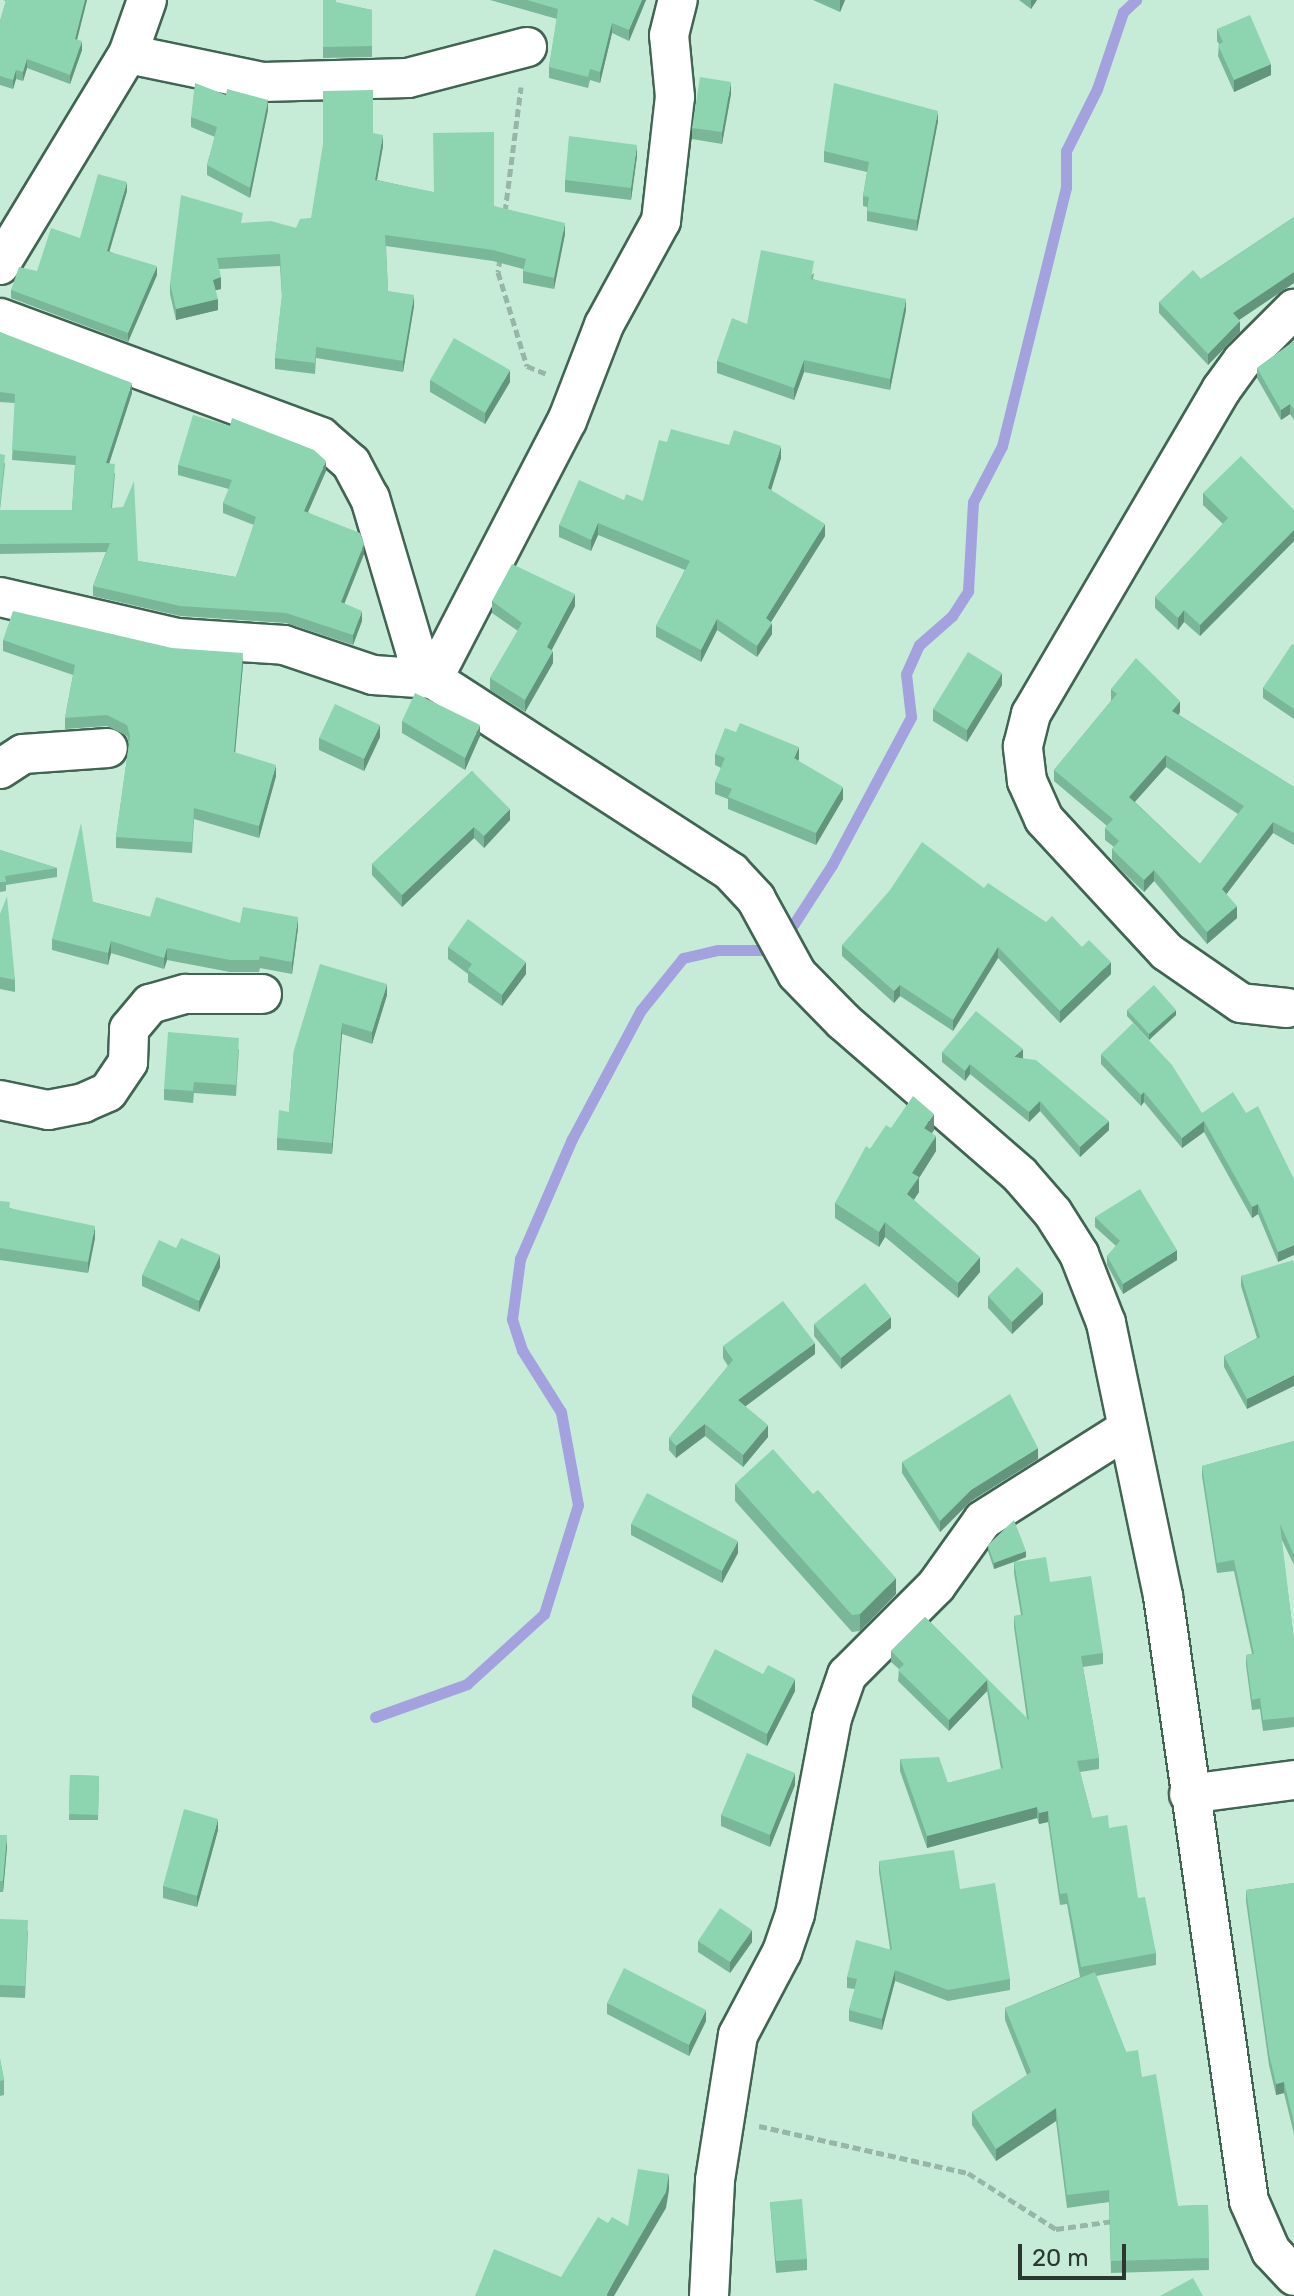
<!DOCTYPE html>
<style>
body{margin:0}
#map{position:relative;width:1294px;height:2296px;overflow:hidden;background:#c6ecd8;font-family:Rubik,sans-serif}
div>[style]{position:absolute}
.stream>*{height:11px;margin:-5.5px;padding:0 5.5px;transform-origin:5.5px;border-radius:5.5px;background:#a3a1de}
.path>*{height:5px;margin-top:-2.5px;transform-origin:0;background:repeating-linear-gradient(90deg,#97b6a5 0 8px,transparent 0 12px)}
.roads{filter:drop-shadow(2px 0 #426453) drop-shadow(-2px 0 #426453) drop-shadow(0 2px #426453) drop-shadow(0 -2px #426453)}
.minor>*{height:38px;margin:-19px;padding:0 19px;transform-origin:19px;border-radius:19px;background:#fff}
.wall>*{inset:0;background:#79b798}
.shaded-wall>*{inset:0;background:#63957c}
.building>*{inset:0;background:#8dd5b1}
span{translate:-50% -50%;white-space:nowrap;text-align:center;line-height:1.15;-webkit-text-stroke:6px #c6ecd8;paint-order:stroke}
.scale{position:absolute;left:1018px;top:2244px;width:108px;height:36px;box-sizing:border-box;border:4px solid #2a3831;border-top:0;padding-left:10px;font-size:24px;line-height:28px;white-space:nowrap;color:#2a3831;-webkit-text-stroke:6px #c6ecd8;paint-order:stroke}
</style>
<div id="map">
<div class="stream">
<i style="left:786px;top:936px;width:85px;rotate:-57.1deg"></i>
<i style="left:832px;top:865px;width:168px;rotate:-61.9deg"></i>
<i style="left:911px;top:717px;width:43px;rotate:-96.6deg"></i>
<i style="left:906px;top:674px;width:32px;rotate:-66deg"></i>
<i style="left:919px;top:645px;width:44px;rotate:-41.3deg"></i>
<i style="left:952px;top:616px;width:30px;rotate:-57deg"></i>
<i style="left:968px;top:591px;width:89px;rotate:-86.8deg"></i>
<i style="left:973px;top:502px;width:63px;rotate:-62.6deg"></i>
<i style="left:1002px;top:446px;width:267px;rotate:-76.1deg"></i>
<i style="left:1066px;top:187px;width:36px;rotate:-90deg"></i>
<i style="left:1066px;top:151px;width:69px;rotate:-63.4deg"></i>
<i style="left:1097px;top:89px;width:81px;rotate:-71.3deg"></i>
<i style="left:1123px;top:12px;width:18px;rotate:-43deg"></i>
<i style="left:375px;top:1717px;width:98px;rotate:-19.7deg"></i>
<i style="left:467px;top:1684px;width:104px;rotate:-42.3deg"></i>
<i style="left:544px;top:1614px;width:114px;rotate:-72.7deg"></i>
<i style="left:578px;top:1505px;width:95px;rotate:-100.4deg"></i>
<i style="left:561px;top:1412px;width:73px;rotate:-122.2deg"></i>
<i style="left:522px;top:1350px;width:33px;rotate:-108deg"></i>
<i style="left:512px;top:1319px;width:61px;rotate:-82.4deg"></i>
<i style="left:520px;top:1259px;width:131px;rotate:-66.6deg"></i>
<i style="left:572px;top:1139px;width:146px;rotate:-61.9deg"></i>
<i style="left:641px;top:1010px;width:67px;rotate:-51.1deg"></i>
<i style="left:683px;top:958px;width:36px;rotate:-13deg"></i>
<i style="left:718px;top:950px;width:49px"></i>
</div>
<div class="path">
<i style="left:505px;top:212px;width:126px;rotate:-82.7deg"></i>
<i style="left:500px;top:258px;width:14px;rotate:98deg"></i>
<i style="left:498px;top:272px;width:98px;rotate:72.9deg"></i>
<i style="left:527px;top:366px;width:22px;rotate:22deg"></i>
<i style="left:759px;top:2126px;width:214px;rotate:12.7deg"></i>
<i style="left:968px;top:2173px;width:104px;rotate:32.5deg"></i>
<i style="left:1056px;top:2229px;width:59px;rotate:-7.9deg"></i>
</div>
<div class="roads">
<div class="minor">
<i style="left:128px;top:54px;width:138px;rotate:11.7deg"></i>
<i style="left:263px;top:82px;width:145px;rotate:-1.6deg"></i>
<i style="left:408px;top:78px;width:123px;rotate:-14.6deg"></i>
<i style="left:0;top:265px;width:247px;rotate:-58.8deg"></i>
<i style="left:128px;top:54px;width:57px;rotate:-70.6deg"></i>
<i style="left:0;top:318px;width:342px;rotate:20.3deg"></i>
<i style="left:321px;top:437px;width:40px;rotate:41deg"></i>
<i style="left:351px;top:463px;width:40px;rotate:62deg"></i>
<i style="left:370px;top:498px;width:162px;rotate:73.5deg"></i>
<i style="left:416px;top:653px;width:31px;rotate:57deg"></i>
<i style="left:433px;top:679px;width:355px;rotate:32.9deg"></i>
<i style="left:731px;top:872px;width:37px;rotate:47deg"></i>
<i style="left:756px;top:899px;width:85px;rotate:61.3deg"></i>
<i style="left:797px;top:974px;width:66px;rotate:45.6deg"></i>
<i style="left:843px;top:1021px;width:235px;rotate:41deg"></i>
<i style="left:1020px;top:1175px;width:50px;rotate:49deg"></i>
<i style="left:1053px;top:1213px;width:49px;rotate:57.6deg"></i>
<i style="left:1079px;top:1254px;width:74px;rotate:68.6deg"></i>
<i style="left:1106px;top:1323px;width:279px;rotate:78.2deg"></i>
<i style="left:1163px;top:1596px;width:611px;rotate:81.91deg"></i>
<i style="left:1249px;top:2201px;width:55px;rotate:66.3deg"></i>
<i style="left:1271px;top:2251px;width:34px;rotate:47deg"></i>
<i style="left:0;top:597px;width:182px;rotate:13deg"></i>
<i style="left:177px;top:638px;width:107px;rotate:3.7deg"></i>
<i style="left:284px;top:645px;width:94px;rotate:18.6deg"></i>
<i style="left:373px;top:675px;width:60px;rotate:3.8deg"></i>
<i style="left:433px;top:679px;width:291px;rotate:-62.6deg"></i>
<i style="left:567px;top:421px;width:103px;rotate:-68.9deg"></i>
<i style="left:604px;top:325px;width:119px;rotate:-61.3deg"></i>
<i style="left:661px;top:221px;width:125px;rotate:-83.6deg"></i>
<i style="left:675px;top:97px;width:62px;rotate:-95.5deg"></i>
<i style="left:669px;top:35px;width:36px;rotate:-76deg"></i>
<i style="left:0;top:769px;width:27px;rotate:-33deg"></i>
<i style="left:23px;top:754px;width:85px;rotate:-4deg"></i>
<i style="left:1287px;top:1008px;width:46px;rotate:-173.8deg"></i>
<i style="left:1241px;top:1003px;width:90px;rotate:-145.4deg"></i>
<i style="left:1167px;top:952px;width:181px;rotate:-132.8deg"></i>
<i style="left:1044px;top:819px;width:42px;rotate:-114.1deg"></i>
<i style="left:1027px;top:781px;width:35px;rotate:-97deg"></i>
<i style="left:1023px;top:746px;width:33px;rotate:-76deg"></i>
<i style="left:1031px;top:714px;width:376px;rotate:-59.6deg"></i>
<i style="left:1221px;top:390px;width:36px;rotate:-54deg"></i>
<i style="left:1242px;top:361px;width:74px;rotate:-45deg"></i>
<i style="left:0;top:1100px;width:49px;rotate:11.8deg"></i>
<i style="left:48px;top:1110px;width:36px;rotate:-11deg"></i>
<i style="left:83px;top:1103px;width:27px;rotate:-24deg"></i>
<i style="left:108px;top:1092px;width:36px;rotate:-56deg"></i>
<i style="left:128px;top:1062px;width:33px;rotate:-88deg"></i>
<i style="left:129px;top:1029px;width:33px;rotate:-50deg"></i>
<i style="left:150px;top:1004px;width:37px;rotate:-16deg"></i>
<i style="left:186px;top:994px;width:76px"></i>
<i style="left:1189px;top:1794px;width:106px;rotate:-7.6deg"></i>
<i style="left:709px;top:2296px;width:116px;rotate:-87deg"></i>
<i style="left:715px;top:2180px;width:147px;rotate:-81deg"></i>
<i style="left:738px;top:2035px;width:94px;rotate:-62.1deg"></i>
<i style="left:782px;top:1952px;width:40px;rotate:-71.1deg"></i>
<i style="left:795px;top:1914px;width:199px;rotate:-79.3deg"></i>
<i style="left:832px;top:1718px;width:46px;rotate:-70.8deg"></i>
<i style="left:847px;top:1675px;width:126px;rotate:-45deg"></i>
<i style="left:936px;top:1586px;width:81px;rotate:-54.5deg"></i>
<i style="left:983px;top:1520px;width:170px;rotate:-32.3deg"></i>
</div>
</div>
<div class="wall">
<i style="clip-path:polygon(3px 0,87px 0,77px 39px,82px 50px,70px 84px,27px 68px,23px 81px,16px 79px,13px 89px,0 85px,0 21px,6px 1px)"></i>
<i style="clip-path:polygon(323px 0,372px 10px,372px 57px,323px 58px)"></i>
<i style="clip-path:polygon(490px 0,646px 0,629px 41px,612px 33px,600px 83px,590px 80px,588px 88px,549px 78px,549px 67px,557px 19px)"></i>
<i style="clip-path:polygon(813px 0,845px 0,840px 12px)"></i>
<i style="clip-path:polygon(1019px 0,1037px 0,1031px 9px)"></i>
<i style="clip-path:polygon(1217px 29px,1271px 75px,1234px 92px,1218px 56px,1219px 44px,1217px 41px)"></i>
<i style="clip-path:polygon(731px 94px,722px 144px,692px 139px,692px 128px)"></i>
<i style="clip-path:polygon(226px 95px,268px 110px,250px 198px,207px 175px,207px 165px,215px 137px,191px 127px,191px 117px)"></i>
<i style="clip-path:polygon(938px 121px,917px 231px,867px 221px,867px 207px,863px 206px,863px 196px,867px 172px,824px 162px,824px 151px)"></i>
<i style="clip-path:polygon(373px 133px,383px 146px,377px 180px,494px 206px,565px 234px,554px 289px,523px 283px,523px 269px,493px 261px,386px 246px,388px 291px,414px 306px,403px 372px,316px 358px,315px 374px,275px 369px,275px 358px,282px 297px,280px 266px,219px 269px,221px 289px,215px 290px,218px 310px,176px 320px,170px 294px,170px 283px,243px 223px,296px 228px,311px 218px)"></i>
<i style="clip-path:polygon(637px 156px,631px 200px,565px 192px,565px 180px)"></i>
<i style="clip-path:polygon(127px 191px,109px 251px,157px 275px,128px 342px,11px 298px,11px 290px,37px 271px,80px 238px)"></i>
<i style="clip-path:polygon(1294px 217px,1294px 283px,1239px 320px,1240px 332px,1208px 365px,1159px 313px,1159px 302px,1201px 279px)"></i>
<i style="clip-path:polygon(814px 273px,813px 279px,906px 310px,890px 390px,804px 372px,794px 400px,717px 373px,717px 361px,747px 324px)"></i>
<i style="clip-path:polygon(0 332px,132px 393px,109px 464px,115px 474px,112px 508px,138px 561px,236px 577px,254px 525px,223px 513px,223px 503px,229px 489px,178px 475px,178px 465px,326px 471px,308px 512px,364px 554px,344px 604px,362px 621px,353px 645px,286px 623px,180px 616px,93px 596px,93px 586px,106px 552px,0 554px,0 454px,5px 464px,0 510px,72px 510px,75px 465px,12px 460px,15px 403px,0 402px)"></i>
<i style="clip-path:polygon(1294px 341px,1294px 420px,1290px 414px,1281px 420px,1257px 378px,1257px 368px)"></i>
<i style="clip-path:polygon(430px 380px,510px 382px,485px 424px,430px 392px)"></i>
<i style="clip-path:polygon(667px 442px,729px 445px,781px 458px,771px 490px,825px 536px,771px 622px,772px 634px,757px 657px,717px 630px,701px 662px,656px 637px,656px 626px,685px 570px,598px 535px,591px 551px,559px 537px,559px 525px,624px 500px,643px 501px)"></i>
<i style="clip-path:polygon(1203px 493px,1294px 510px,1294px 541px,1200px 636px,1184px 622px,1178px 630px,1155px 608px,1155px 597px,1223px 524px,1203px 505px)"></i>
<i style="clip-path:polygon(492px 601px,575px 606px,551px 650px,553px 663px,525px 712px,490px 690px,490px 678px,518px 631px,492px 613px)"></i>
<i style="clip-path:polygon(3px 640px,243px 664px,235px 753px,276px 776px,259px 838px,194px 819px,192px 853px,116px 848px,116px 837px,129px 744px,127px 736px,107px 726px,65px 729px,65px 718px,73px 675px,3px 651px)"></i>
<i style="clip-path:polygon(1294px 645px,1294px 719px,1263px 698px,1263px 688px)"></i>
<i style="clip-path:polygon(1002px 685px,967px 742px,933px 721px,933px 709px)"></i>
<i style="clip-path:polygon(evenodd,1111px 689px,1180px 712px,1179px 715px,1294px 787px,1294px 845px,1273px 833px,1226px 894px,1237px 918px,1207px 944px,1154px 881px,1144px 892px,1123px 872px,1112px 860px,1112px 849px,1114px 847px,1105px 840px,1105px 828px,1107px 826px,1054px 781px,1054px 770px,1111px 701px,1111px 689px,1166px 767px,1238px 814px,1200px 864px,1135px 802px,1166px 767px)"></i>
<i style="clip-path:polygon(402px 721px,480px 736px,465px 770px,402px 733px)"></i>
<i style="clip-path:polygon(380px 737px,364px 771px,319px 750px,319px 738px)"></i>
<i style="clip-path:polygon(715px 754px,799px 759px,798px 761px,843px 799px,816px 845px,728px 809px,728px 799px,715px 794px,715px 782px,721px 768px,715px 765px)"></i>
<i style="clip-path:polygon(472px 771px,510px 820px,484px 848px,474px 838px,402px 907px,372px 875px,372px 864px)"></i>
<i style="clip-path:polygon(0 850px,57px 868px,57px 877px,6px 885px,6px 891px,0 892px)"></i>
<i style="clip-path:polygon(984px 888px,1082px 947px,1111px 974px,1060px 1023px,998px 958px,953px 1031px,900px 996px,894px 1003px,842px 956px,842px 945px)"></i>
<i style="clip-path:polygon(93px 902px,150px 917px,298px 928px,292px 974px,260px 968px,259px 972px,230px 972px,167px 960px,164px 969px,111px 953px,108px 965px,52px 950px,52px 939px)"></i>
<i style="clip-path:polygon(0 914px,15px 980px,15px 992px,0 989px)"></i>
<i style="clip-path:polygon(448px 947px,526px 974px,502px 1006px,468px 982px,468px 974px,448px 959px)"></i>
<i style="clip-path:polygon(387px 995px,372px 1044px,342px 1034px,332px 1154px,277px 1150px,277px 1138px,289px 1112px,294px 1050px)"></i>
<i style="clip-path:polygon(1127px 1010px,1176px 1015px,1149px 1040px,1127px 1016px)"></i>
<i style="clip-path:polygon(239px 1049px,236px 1096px,194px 1093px,193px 1103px,164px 1100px,164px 1089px)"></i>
<i style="clip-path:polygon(942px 1052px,1023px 1058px,1109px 1130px,1080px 1157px,1040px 1111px,1029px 1122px,970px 1074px,965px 1081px,942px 1062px)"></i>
<i style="clip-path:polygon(1101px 1054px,1202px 1113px,1246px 1113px,1294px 1179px,1278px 1262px,1258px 1214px,1252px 1218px,1204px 1132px,1182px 1148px,1144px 1102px,1141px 1106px,1101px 1064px)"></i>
<i style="clip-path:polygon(891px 1128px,934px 1130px,932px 1133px,936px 1151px,919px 1178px,919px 1192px,914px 1200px,980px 1272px,958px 1298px,885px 1237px,879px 1247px,835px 1218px,835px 1203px,870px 1149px)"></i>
<i style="clip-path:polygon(0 1201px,10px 1208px,95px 1238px,88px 1273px,0 1260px)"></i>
<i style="clip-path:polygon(1095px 1217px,1177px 1260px,1123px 1294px,1107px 1265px,1107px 1256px,1116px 1246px,1095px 1227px)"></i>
<i style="clip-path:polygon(176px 1248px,220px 1267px,199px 1312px,142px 1286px,142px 1275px)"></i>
<i style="clip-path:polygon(1294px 1264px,1247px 1409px,1224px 1367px,1224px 1356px,1257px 1338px,1241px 1286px,1241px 1276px)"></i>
<i style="clip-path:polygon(988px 1296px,1043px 1304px,1012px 1334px,988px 1308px)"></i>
<i style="clip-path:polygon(814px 1324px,891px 1328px,841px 1369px,814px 1336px)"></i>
<i style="clip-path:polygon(723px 1346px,815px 1354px,745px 1406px,768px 1437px,743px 1467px,705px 1436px,676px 1458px,669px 1450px,669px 1438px,728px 1366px,723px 1358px)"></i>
<i style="clip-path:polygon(1294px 1441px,1294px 1565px,1281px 1538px,1294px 1640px,1294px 1727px,1263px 1731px,1260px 1709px,1252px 1710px,1246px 1665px,1246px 1655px,1252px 1654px,1234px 1571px,1217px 1573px,1202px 1476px,1202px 1466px)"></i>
<i style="clip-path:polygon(1038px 1459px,971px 1501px,940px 1532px,902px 1473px,902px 1462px)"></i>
<i style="clip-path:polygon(735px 1484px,896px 1594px,860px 1631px,852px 1632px,735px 1501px)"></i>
<i style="clip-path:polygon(631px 1524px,738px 1553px,722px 1583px,631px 1535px)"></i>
<i style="clip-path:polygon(988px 1545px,1026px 1557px,1015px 1562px,1050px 1582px,1103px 1653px,1103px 1664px,1083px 1667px,1099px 1758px,1099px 1769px,1080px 1772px,1092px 1818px,1109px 1828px,1138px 1898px,1156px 1953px,1156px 1965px,1096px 1976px,1126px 2052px,1142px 2077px,1178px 2206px,1208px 2205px,1209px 2270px,1111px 2273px,1109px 2202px,1067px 2208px,1056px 2121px,996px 2161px,972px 2125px,972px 2112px,1027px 2075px,1005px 2020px,1005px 2008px,1080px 1977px,1067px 1904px,1060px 1905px,1048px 1822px,1039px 1824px,1037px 1818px,927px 1848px,900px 1771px,900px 1759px,948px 1783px,1001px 1769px,987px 1691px,949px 1731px,898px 1681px,899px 1669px,891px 1662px,891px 1651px,925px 1617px,1027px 1719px,1014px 1627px,1014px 1616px,1021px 1615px,1014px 1573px,1014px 1562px,994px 1569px,988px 1551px)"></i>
<i style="clip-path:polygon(763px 1674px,795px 1691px,767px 1746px,692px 1707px,692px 1695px)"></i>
<i style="clip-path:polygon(70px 1775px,99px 1776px,98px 1820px,69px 1820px)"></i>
<i style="clip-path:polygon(795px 1785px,770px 1847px,721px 1826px,721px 1815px)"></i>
<i style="clip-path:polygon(218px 1830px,197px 1907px,163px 1898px,163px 1886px)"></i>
<i style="clip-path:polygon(0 1835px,7px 1847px,3px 1892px,0 1892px)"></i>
<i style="clip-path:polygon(879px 1861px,960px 1889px,1010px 1979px,1010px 1990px,948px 2001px,895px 1981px,882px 2030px,849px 2021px,849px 2010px,855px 1989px,847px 1988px,847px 1977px,890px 1949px,879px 1872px)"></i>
<i style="clip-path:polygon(1294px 1883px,1294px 2134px,1284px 2093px,1276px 2095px,1269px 2065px,1246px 1901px,1246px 1890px)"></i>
<i style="clip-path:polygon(0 1919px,28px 1931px,25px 1998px,0 1997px)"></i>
<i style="clip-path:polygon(698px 1941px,752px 1942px,730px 1973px,698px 1952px)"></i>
<i style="clip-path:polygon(607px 2003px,706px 2021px,689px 2056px,607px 2014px)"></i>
<i style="clip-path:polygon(0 2059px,4px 2080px,4px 2095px,0 2096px)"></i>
<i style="clip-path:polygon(770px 2202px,807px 2259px,807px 2270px,776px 2273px)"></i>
</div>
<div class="shaded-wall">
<i style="clip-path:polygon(85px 0,87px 0,75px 48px,75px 39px)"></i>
<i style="clip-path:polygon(642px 0,646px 0,629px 41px,629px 30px)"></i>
<i style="clip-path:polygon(840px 0,845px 0,840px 12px)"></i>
<i style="clip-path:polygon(1031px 0,1037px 0,1031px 9px)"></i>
<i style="clip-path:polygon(612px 23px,612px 33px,600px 83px,600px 72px)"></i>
<i style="clip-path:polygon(82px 41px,82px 50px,70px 84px,70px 75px)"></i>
<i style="clip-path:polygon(27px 59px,27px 68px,23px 81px,23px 72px)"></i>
<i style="clip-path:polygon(1271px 64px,1271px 75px,1234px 92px,1234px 80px)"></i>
<i style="clip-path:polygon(16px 70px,16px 79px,13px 89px,13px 80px)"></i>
<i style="clip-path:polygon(731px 82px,731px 94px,722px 144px,722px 132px)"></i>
<i style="clip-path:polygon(268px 100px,268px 110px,250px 198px,250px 188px)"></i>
<i style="clip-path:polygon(938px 111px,938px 121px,917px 231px,917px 220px)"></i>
<i style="clip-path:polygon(383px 135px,383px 146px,375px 191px,375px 180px)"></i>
<i style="clip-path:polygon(637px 145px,637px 156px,631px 200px,631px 188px)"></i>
<i style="clip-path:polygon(127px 182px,127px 191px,107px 260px,107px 251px)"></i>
<i style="clip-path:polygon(565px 223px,565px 234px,554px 289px,554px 278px)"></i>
<i style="clip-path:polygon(157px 266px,157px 275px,128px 342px,128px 333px)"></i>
<i style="clip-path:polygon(1294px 272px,1294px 283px,1233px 324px,1233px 313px)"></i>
<i style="clip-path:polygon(221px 277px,221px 289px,213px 291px,213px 280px)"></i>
<i style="clip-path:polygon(414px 295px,414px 306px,403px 372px,403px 361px)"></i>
<i style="clip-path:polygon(218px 299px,218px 310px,176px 320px,176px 309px)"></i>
<i style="clip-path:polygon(906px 299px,906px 310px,890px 390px,890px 379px)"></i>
<i style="clip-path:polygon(1240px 321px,1240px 332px,1208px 365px,1208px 354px)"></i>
<i style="clip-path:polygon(804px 360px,804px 372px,794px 400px,794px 388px)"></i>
<i style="clip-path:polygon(510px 370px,510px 382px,485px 424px,485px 413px)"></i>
<i style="clip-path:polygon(132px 383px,132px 393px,106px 473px,106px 463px)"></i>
<i style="clip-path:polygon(1290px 404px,1290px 414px,1281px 420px,1281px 410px)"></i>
<i style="clip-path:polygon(781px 446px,781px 458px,768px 500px,768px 488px)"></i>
<i style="clip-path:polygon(326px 461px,326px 471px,304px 521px,304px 511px)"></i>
<i style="clip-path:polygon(598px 523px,598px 535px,591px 551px,591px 540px)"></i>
<i style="clip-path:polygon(825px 524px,825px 536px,766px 630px,766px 618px)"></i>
<i style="clip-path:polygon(1294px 530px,1294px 541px,1200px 636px,1200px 625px)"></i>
<i style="clip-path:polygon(364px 544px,364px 554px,341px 612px,341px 602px)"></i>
<i style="clip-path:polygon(575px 594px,575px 606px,547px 659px,547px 647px)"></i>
<i style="clip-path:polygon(1184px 610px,1184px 622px,1178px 630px,1178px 618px)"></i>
<i style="clip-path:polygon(362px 611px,362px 621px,353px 645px,353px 635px)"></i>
<i style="clip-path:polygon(717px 619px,717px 630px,701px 662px,701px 650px)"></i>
<i style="clip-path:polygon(772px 623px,772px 634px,757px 657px,757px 646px)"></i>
<i style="clip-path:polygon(553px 651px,553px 663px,525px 712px,525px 700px)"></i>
<i style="clip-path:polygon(243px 653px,243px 664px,234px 764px,234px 752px)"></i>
<i style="clip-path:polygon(1002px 673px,1002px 685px,967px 742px,967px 730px)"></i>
<i style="clip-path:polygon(1180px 701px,1180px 712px,1172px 722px,1172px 711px)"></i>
<i style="clip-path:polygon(380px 725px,380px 737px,364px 771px,364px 759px)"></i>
<i style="clip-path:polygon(480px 725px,480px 736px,465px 770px,465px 758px)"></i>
<i style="clip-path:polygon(799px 747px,799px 759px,794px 770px,794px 758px)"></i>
<i style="clip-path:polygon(1166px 755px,1166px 767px,1129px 808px,1129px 797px)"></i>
<i style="clip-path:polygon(276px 765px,276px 776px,259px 838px,259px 826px)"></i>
<i style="clip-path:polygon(843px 787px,843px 799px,816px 845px,816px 833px)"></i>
<i style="clip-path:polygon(510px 809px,510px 820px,484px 848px,484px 836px)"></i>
<i style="clip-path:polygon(1273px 822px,1273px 833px,1222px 900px,1222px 889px)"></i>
<i style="clip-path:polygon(474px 827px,474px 838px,402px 907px,402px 895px)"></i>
<i style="clip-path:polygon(1154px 870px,1154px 881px,1144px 892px,1144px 880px)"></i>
<i style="clip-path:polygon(1237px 906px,1237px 918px,1207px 944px,1207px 932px)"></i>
<i style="clip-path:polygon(298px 917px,298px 928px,292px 974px,292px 962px)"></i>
<i style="clip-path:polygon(111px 941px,111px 953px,108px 965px,108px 953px)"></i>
<i style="clip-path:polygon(998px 947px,998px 958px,953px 1031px,953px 1020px)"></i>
<i style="clip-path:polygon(167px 948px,167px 960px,164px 969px,164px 958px)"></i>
<i style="clip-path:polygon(526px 962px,526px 974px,502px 1006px,502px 995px)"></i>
<i style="clip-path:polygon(1111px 962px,1111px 974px,1060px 1023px,1060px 1011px)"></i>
<i style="clip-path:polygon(387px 984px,387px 995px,372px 1044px,372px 1032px)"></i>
<i style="clip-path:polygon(900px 985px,900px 996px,894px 1003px,894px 991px)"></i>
<i style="clip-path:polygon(1176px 1010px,1176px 1015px,1149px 1040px,1149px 1034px)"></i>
<i style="clip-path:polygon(342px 1023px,342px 1034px,332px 1154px,332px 1143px)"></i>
<i style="clip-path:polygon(1023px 1049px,1023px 1059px,1014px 1057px)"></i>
<i style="clip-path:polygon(970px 1064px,970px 1074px,965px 1081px,965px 1071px)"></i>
<i style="clip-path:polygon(1144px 1092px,1144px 1102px,1141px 1106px,1141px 1095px)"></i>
<i style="clip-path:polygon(1040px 1101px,1040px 1111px,1029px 1122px,1029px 1112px)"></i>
<i style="clip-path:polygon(934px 1114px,934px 1130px,924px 1144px,924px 1128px)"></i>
<i style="clip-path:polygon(1109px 1121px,1109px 1130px,1080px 1157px,1080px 1147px)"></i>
<i style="clip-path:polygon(1204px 1121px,1204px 1132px,1182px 1148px,1182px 1138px)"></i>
<i style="clip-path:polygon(936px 1136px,936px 1151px,919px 1178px,919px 1192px,907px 1209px,907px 1194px,912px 1173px)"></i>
<i style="clip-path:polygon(1258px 1204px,1258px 1214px,1252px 1218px,1252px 1207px)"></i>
<i style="clip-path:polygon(885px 1222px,885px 1237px,879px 1247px,879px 1232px)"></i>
<i style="clip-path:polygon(95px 1226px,95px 1238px,88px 1273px,88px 1262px)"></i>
<i style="clip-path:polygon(1294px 1245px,1294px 1255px,1278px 1262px,1278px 1252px)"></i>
<i style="clip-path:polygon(1177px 1250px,1177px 1260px,1123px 1294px,1123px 1284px)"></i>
<i style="clip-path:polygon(220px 1255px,220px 1267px,199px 1312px,199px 1301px)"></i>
<i style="clip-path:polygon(980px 1257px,980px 1272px,958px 1298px,958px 1283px)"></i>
<i style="clip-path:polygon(1043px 1292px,1043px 1304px,1012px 1334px,1012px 1322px)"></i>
<i style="clip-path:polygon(891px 1317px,891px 1328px,841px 1369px,841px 1358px)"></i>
<i style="clip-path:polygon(815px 1343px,815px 1354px,738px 1412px,738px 1400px)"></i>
<i style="clip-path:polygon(1294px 1375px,1294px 1386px,1247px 1409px,1247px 1399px)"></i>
<i style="clip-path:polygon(705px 1424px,705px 1436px,676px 1458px,676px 1446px)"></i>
<i style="clip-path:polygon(768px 1425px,768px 1437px,743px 1467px,743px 1455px)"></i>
<i style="clip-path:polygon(1038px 1448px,1038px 1459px,971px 1501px,940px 1532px,940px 1521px,971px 1490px)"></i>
<i style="clip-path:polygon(738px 1541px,738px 1553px,722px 1583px,722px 1571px)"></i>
<i style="clip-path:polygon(1026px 1551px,1026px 1557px,994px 1569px,994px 1563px)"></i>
<i style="clip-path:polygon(896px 1578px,896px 1594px,860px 1631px,860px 1614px)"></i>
<i style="clip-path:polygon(795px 1679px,795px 1691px,767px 1746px,767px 1734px)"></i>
<i style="clip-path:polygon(987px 1680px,987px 1691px,949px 1731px,949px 1720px)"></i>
<i style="clip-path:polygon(795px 1773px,795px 1785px,770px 1847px,770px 1835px)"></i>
<i style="clip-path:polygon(1037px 1807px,1037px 1818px,927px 1848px,927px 1836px)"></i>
<i style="clip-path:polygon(1048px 1811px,1048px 1822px,1039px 1824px,1039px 1813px)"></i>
<i style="clip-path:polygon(218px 1819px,218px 1830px,197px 1907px,197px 1896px)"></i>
<i style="clip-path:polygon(7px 1835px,7px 1847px,3px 1892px,3px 1881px)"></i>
<i style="clip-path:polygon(752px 1930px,752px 1942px,730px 1973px,730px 1962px)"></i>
<i style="clip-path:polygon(895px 1970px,895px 1981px,882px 2030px,882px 2019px)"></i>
<i style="clip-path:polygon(706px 2010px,706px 2021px,689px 2056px,689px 2045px)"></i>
<i style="clip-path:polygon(1284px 2082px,1284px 2093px,1276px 2095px,1276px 2084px)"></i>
<i style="clip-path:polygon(1056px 2108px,1056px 2121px,996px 2161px,996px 2149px)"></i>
<i style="clip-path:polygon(669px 2174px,669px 2190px,666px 2208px,614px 2296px,606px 2296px)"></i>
</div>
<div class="building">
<i style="clip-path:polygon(6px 0,85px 0,75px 39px,82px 41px,70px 75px,27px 59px,23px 72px,16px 70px,13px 80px,0 76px,0 21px)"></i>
<i style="clip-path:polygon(323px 0,336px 0,336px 2px,372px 10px,372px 46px,323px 47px)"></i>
<i style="clip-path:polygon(527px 0,642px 0,629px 30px,612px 23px,600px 72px,590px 69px,588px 77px,549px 67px,558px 9px)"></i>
<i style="clip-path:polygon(1250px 15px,1271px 64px,1234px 80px,1218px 45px,1223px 42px,1217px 29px)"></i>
<i style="clip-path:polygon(700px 77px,731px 82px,722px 132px,692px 128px)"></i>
<i style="clip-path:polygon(195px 83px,226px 95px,227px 89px,268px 100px,250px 188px,207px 165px,217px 127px,191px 117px)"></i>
<i style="clip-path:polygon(834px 83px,938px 111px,917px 220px,867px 211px,869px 197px,863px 196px,869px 162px,824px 151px)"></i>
<i style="clip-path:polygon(373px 90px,373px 133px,383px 135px,375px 180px,434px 192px,433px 133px,494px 132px,494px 206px,565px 223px,554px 278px,523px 271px,526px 259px,493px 250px,385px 235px,388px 291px,414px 295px,403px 361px,316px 347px,315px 363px,275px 358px,282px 294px,280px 254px,217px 258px,221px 277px,213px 280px,218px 299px,176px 309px,170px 283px,181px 195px,243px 213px,241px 223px,271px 221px,296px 228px,300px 219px,311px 218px,323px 144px,323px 91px)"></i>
<i style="clip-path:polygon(569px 136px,637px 145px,631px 188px,565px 180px)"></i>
<i style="clip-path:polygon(98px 174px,127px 182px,107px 251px,157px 266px,128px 333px,11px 290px,19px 267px,37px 271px,51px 228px,80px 238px)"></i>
<i style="clip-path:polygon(1294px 217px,1294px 272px,1233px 313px,1240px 321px,1208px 354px,1159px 302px,1193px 270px,1201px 279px)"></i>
<i style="clip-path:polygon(761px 250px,814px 261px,811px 279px,906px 299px,890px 379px,804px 360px,794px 388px,717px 361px,732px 318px,747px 324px)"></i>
<i style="clip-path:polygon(0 332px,132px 383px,106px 463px,115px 464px,111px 508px,123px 507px,134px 481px,138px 561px,236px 577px,256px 517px,223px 503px,232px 480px,178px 465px,193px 415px,230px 426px,232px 418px,314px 450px,326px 461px,304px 511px,360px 533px,364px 544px,341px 602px,362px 611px,353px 635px,286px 613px,180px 606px,93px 586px,110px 543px,0 544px,0 510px,72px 510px,76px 456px,12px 450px,15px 394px,0 392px)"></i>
<i style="clip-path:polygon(454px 338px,510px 370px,485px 413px,430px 380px)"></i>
<i style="clip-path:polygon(1294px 341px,1294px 410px,1290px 404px,1281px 410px,1257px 368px)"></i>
<i style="clip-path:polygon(671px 429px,729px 445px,734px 430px,781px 446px,768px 488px,825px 524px,766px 618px,772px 623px,757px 646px,717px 619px,701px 650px,656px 626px,690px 561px,598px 523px,591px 540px,559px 525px,579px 480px,624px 500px,626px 494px,643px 501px,659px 440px,667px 442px)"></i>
<i style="clip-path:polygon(0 454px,5px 455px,0 505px)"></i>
<i style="clip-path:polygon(1241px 456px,1294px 510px,1294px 530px,1200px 625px,1184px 610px,1178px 618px,1155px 597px,1228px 518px,1203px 493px)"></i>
<i style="clip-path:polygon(512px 564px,575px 594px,547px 647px,553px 651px,525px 700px,490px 678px,522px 623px,492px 601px)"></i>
<i style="clip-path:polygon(13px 611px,172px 648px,243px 653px,234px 752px,276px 765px,259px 826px,194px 808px,192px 842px,116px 837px,130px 736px,127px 725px,107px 715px,65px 718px,75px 665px,3px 640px)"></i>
<i style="clip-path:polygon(1292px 644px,1294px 645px,1294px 709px,1263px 688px)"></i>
<i style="clip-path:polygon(968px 652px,1002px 673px,967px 730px,933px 709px)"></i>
<i style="clip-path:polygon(evenodd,1136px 658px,1180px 701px,1172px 711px,1294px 787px,1294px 833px,1273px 822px,1222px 889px,1237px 906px,1207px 932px,1154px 870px,1144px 880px,1123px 860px,1112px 849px,1119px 841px,1105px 828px,1113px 819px,1054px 770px,1117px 694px,1111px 689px,1136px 658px,1166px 755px,1244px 806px,1200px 864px,1129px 797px,1166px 755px)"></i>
<i style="clip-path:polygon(415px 693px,480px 725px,465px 758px,402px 721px)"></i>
<i style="clip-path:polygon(335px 704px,380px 725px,364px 759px,319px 738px)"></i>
<i style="clip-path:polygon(740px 723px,799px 747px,794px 758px,843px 787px,816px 833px,728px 797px,732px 789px,715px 782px,725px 758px,715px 754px,725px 728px,736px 732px)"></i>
<i style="clip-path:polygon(472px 771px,510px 809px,484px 836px,474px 827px,402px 895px,372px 864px)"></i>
<i style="clip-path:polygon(81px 823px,93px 902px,150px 917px,156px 897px,240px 923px,243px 907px,298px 917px,292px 962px,260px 956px,259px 960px,230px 960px,167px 948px,164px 958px,111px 941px,108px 953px,52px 939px)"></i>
<i style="clip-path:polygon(922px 842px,984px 888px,988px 883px,1046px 922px,1052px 916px,1082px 947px,1089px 940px,1111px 962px,1060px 1011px,998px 947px,953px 1020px,900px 985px,894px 991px,842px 945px,890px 890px)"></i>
<i style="clip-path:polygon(0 850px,57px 868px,5px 876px,6px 882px,0 882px)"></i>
<i style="clip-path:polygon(7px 896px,15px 980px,0 977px,0 914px)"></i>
<i style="clip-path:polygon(468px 919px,526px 962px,502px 995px,468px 970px,472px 964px,448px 947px)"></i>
<i style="clip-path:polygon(320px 964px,387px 984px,372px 1032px,342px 1023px,332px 1143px,277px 1138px,279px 1110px,289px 1112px,294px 1050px)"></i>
<i style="clip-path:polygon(1154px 985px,1176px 1010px,1149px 1034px,1127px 1010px)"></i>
<i style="clip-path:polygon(976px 1011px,1023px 1049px,1014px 1057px,1036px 1060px,1109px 1121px,1080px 1147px,1040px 1101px,1029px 1112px,970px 1064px,965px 1071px,942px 1052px)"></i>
<i style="clip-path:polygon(1133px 1023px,1172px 1065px,1202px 1113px,1233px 1092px,1246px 1113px,1258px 1106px,1294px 1179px,1294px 1245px,1278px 1252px,1258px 1204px,1252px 1207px,1204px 1121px,1182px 1138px,1144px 1092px,1141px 1095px,1101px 1054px)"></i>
<i style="clip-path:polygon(168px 1032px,239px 1038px,236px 1085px,194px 1082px,193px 1091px,164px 1089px)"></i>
<i style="clip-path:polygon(913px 1096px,934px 1114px,924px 1128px,936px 1136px,912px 1173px,919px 1177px,907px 1194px,980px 1257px,958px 1283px,885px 1222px,879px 1232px,835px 1203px,866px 1146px,870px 1149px,886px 1125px,891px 1128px)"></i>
<i style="clip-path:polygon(1140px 1189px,1177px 1250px,1123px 1284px,1107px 1256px,1120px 1241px,1095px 1217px)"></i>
<i style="clip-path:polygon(0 1201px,10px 1202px,9px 1208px,95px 1226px,88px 1262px,0 1248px)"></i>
<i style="clip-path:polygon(181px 1238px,220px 1255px,199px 1301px,142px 1275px,159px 1240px,176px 1248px)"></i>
<i style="clip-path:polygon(1293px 1260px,1294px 1264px,1294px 1375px,1247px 1399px,1224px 1356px,1260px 1337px,1241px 1276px)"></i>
<i style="clip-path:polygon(1017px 1267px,1043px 1292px,1012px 1322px,988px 1296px)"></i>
<i style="clip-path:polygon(865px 1283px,891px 1317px,841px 1358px,814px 1324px)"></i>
<i style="clip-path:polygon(783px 1301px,815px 1343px,738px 1400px,768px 1425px,743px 1455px,705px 1424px,676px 1446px,669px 1438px,733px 1360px,723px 1346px)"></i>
<i style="clip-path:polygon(1010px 1394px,1038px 1448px,971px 1490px,940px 1521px,902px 1462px)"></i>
<i style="clip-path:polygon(1294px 1441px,1294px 1555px,1280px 1524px,1294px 1640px,1294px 1717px,1263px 1720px,1260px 1698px,1252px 1700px,1246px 1655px,1254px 1654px,1234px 1560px,1217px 1563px,1202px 1466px)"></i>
<i style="clip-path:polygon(773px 1449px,813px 1494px,818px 1490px,896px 1578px,860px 1614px,852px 1615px,735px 1484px)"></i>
<i style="clip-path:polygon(647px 1493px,738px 1541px,722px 1571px,631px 1524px)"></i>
<i style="clip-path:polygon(1014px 1520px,1026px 1551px,994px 1563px,988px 1545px)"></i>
<i style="clip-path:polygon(1046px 1557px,1050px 1582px,1091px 1576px,1103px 1653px,1081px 1656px,1099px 1758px,1077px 1761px,1092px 1818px,1108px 1815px,1109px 1828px,1127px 1825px,1138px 1898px,1145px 1897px,1156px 1953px,1081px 1967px,1067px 1893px,1060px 1894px,1048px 1811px,1039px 1813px,1037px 1807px,927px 1836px,900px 1759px,939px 1757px,948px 1783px,1003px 1768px,987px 1680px,949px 1720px,898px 1670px,904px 1664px,891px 1651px,925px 1617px,1029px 1720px,1014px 1616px,1023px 1615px,1014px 1562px)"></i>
<i style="clip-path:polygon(715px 1649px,763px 1674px,768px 1665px,795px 1679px,767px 1734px,692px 1695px)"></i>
<i style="clip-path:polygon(747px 1753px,795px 1773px,770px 1835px,721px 1815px)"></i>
<i style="clip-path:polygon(70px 1775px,99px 1776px,98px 1815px,69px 1814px)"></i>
<i style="clip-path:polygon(184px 1809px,218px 1819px,197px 1896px,163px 1886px)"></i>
<i style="clip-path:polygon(0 1835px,7px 1835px,3px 1881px,0 1881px)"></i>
<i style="clip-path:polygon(954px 1850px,960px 1889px,995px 1883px,1010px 1979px,948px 1990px,895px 1970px,882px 2019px,849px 2010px,857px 1979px,847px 1977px,856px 1940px,892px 1950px,879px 1861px)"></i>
<i style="clip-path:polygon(1294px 1883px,1294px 2123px,1284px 2082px,1276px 2084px,1269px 2054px,1246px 1890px)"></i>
<i style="clip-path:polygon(720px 1908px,752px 1930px,730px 1962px,698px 1941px)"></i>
<i style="clip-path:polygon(0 1919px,28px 1920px,25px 1986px,0 1985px)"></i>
<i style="clip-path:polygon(624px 1968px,706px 2010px,689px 2045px,607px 2003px)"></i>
<i style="clip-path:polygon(1095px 1972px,1126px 2052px,1138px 2050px,1142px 2077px,1156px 2074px,1178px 2206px,1208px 2205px,1209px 2258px,1111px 2261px,1109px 2190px,1067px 2195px,1056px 2108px,996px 2149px,972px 2112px,1031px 2072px,1005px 2008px)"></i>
<i style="clip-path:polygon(0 2059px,4px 2080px,0 2081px)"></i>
<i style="clip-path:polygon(638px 2169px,669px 2174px,666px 2192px,606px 2295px,608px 2296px,475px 2296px,494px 2249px,561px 2277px,598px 2217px,608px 2223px,612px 2217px,628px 2226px)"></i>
<i style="clip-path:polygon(802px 2199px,807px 2259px,776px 2261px,770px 2202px)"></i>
<i style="clip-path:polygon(1193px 2278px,1203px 2296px,1160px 2296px)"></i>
</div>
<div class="scale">20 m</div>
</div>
